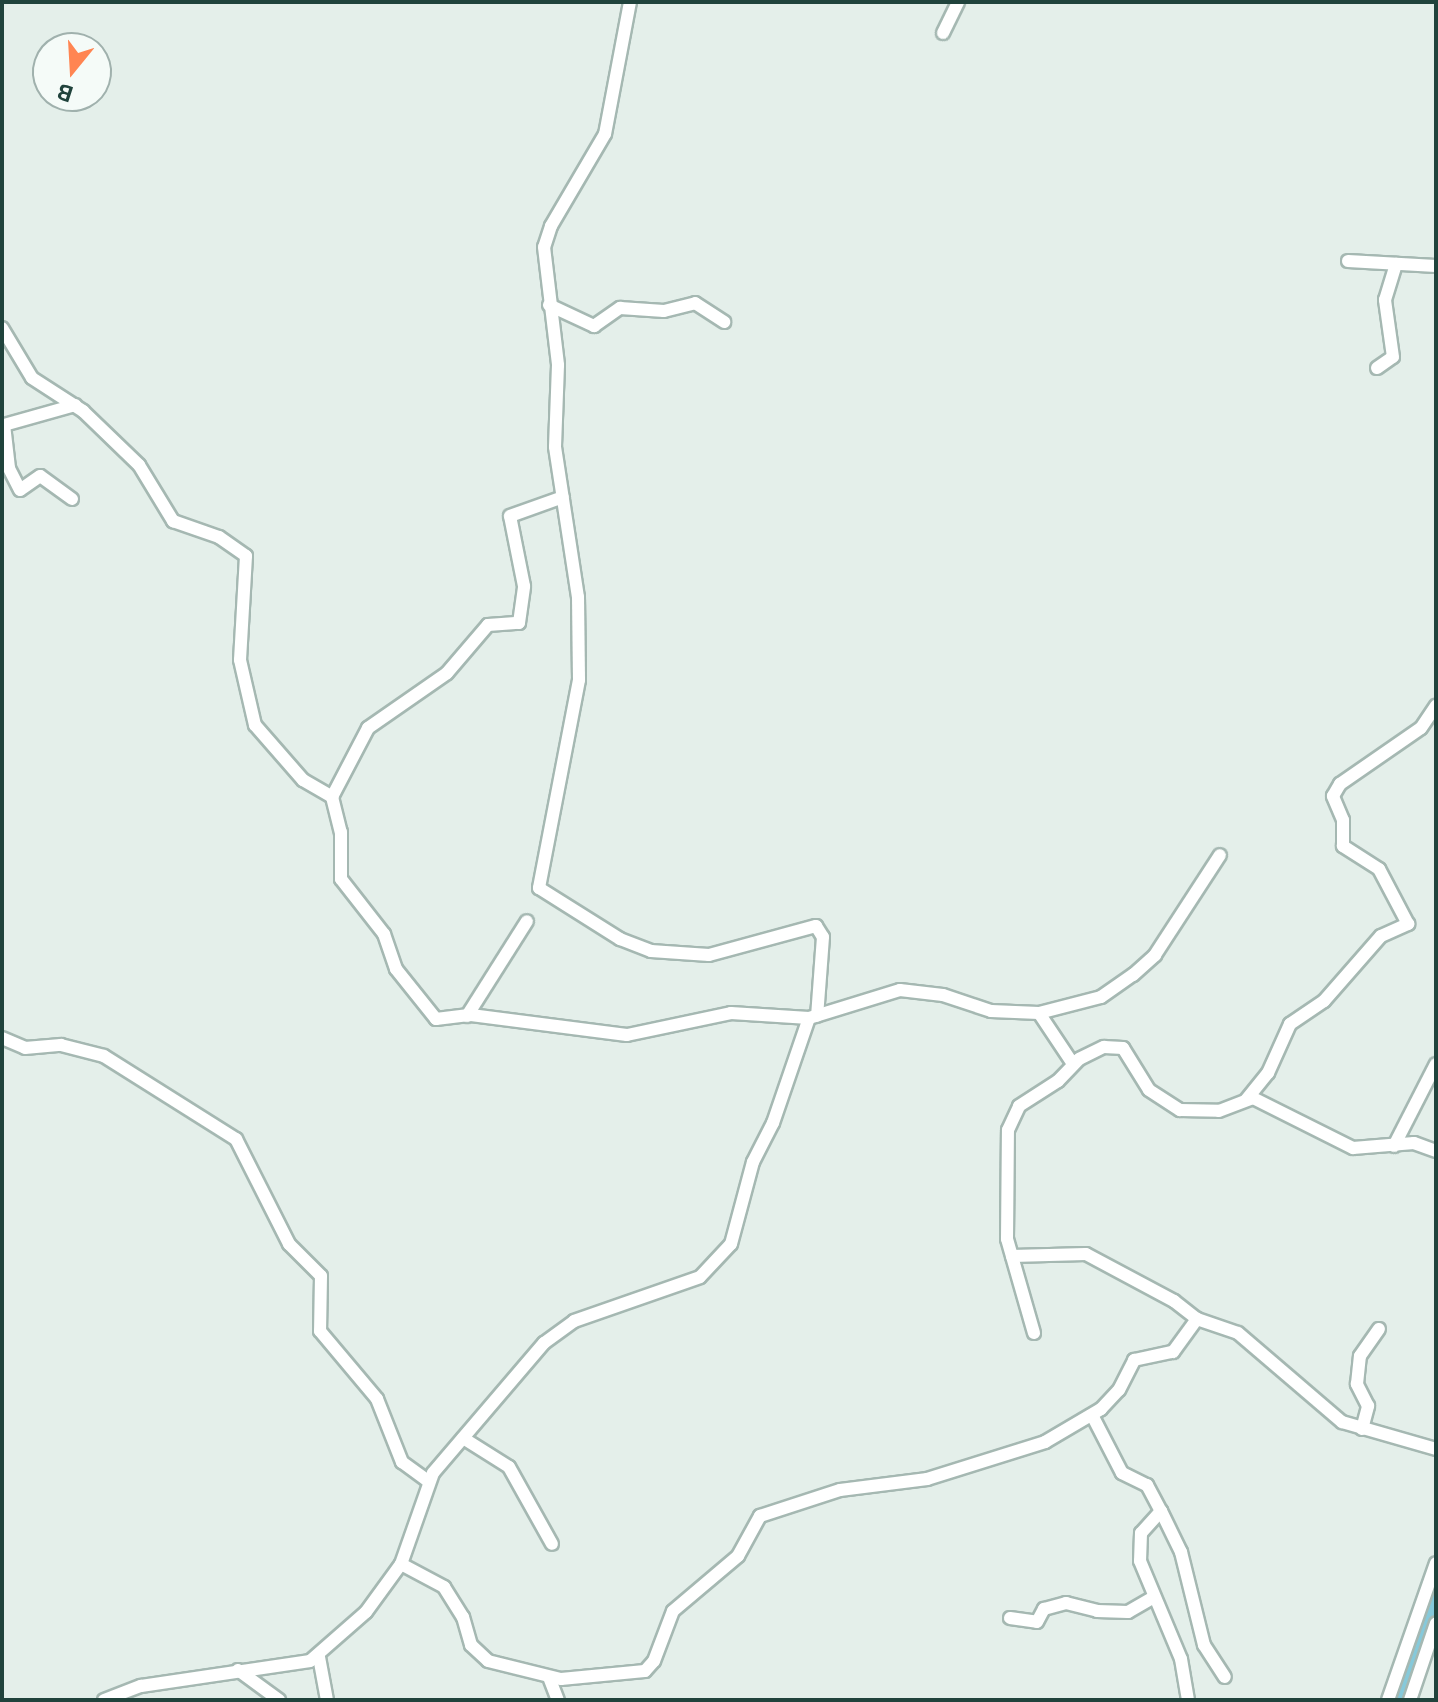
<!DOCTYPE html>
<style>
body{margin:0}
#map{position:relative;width:1438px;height:1702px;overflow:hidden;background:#e4efea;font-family:"Public Sans",sans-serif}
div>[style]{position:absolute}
.river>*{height:20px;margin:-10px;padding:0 10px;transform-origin:10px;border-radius:10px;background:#86c9da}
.roads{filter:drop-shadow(2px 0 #a5b8b2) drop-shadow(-2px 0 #a5b8b2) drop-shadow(0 2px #a5b8b2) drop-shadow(0 -2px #a5b8b2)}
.minor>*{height:12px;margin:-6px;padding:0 6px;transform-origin:6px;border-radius:6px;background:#fff}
span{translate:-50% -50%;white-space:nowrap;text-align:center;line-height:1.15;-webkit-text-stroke:6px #f5fbf8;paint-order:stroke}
.frame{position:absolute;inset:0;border:4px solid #20433c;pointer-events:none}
.north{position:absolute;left:32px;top:32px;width:80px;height:80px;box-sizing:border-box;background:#f5fbf8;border:2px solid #a0b1ad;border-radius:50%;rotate:198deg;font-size:22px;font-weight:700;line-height:32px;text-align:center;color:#20433c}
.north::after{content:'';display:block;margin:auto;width:28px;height:36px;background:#ff8552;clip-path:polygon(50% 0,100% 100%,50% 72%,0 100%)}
</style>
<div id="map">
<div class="river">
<i style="left:1398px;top:1700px;width:122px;rotate:-71.9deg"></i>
</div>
<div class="roads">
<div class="minor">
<i style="left:630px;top:2px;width:134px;rotate:100.7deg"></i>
<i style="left:605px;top:134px;width:107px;rotate:120.4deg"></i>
<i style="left:551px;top:226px;width:22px;rotate:108deg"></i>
<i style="left:544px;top:247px;width:119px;rotate:83.2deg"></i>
<i style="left:558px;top:365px;width:82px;rotate:92.1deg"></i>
<i style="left:555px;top:447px;width:152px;rotate:81.3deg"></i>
<i style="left:578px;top:597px;width:83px;rotate:89.3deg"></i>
<i style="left:579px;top:680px;width:212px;rotate:100.9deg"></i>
<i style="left:539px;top:888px;width:96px;rotate:32.2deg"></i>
<i style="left:620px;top:939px;width:33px;rotate:21deg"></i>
<i style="left:651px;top:951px;width:58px;rotate:3.9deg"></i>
<i style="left:709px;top:955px;width:111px;rotate:-15.2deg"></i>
<i style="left:816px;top:926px;width:13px;rotate:58deg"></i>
<i style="left:823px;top:937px;width:79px;rotate:94.3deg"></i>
<i style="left:943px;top:33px;width:34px;rotate:-64deg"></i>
<i style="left:1348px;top:261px;width:88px;rotate:3.3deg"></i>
<i style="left:549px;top:305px;width:50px;rotate:25deg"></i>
<i style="left:594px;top:326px;width:32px;rotate:-35deg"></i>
<i style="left:620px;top:308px;width:44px;rotate:3.9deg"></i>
<i style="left:664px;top:311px;width:32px;rotate:-14deg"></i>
<i style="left:695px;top:303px;width:35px;rotate:33deg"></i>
<i style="left:2px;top:328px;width:58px;rotate:59deg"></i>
<i style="left:32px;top:378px;width:61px;rotate:32.9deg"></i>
<i style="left:83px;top:411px;width:78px;rotate:44deg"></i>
<i style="left:139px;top:465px;width:66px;rotate:58.7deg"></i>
<i style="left:173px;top:521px;width:49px;rotate:19.2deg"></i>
<i style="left:219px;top:537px;width:33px;rotate:35deg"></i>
<i style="left:246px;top:556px;width:104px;rotate:93.3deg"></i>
<i style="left:240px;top:660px;width:67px;rotate:77deg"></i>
<i style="left:255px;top:725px;width:73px;rotate:48.9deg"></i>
<i style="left:303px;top:780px;width:34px;rotate:30deg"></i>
<i style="left:332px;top:797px;width:36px;rotate:76deg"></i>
<i style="left:341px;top:832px;width:47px;rotate:90deg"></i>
<i style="left:341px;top:879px;width:70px;rotate:52deg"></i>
<i style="left:384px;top:934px;width:37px;rotate:71deg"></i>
<i style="left:396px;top:969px;width:64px;rotate:51.3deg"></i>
<i style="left:436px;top:1019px;width:35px;rotate:-7deg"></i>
<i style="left:471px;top:1015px;width:157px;rotate:7.3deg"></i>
<i style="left:627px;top:1035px;width:106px;rotate:-11.9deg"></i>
<i style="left:731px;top:1013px;width:78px;rotate:3.7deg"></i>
<i style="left:809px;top:1018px;width:95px;rotate:-17.1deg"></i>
<i style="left:900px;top:990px;width:43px;rotate:6.6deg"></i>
<i style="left:943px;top:995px;width:51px;rotate:18.4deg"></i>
<i style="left:991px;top:1011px;width:48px;rotate:2.4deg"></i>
<i style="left:1039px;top:1013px;width:61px;rotate:56.3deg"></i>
<i style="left:1377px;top:368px;width:19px;rotate:-35deg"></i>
<i style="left:1393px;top:357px;width:58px;rotate:-98deg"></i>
<i style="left:1385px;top:300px;width:38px;rotate:-73deg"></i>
<i style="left:72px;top:499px;width:39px;rotate:-144deg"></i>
<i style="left:40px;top:476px;width:24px;rotate:145deg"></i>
<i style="left:20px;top:490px;width:25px;rotate:-117deg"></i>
<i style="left:9px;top:468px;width:43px;rotate:-96.6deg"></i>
<i style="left:4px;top:425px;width:74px;rotate:-15.7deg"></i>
<i style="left:332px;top:797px;width:78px;rotate:-62.4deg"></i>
<i style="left:368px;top:728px;width:96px;rotate:-34.8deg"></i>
<i style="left:447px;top:673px;width:63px;rotate:-49.5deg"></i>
<i style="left:488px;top:625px;width:31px;rotate:-4deg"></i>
<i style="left:519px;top:623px;width:37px;rotate:-82deg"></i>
<i style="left:524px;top:586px;width:71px;rotate:-101.3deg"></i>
<i style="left:510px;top:516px;width:56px;rotate:-19.7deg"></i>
<i style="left:1039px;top:1013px;width:64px;rotate:-14.5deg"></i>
<i style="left:1101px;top:997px;width:39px;rotate:-35deg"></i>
<i style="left:1133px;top:975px;width:30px;rotate:-42deg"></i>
<i style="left:1155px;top:955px;width:119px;rotate:-57deg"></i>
<i style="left:467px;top:1016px;width:112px;rotate:-57.7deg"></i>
<i style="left:2px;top:1038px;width:25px;rotate:23deg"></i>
<i style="left:25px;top:1048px;width:36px;rotate:-5deg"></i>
<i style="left:61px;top:1045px;width:44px;rotate:14.3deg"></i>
<i style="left:104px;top:1056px;width:156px;rotate:32.2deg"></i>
<i style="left:236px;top:1139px;width:118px;rotate:63.2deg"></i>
<i style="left:289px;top:1244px;width:45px;rotate:45deg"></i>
<i style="left:321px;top:1276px;width:55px;rotate:91deg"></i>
<i style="left:320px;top:1331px;width:89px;rotate:50deg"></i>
<i style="left:377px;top:1399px;width:68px;rotate:68.4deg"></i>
<i style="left:402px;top:1462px;width:32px;rotate:36deg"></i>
<i style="left:1246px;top:1100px;width:35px;rotate:-51deg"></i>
<i style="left:1268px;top:1073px;width:54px;rotate:-65.8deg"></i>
<i style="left:1290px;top:1024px;width:41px;rotate:-34.1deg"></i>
<i style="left:1324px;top:1001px;width:86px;rotate:-48.8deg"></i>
<i style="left:1381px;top:936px;width:30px;rotate:-24deg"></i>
<i style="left:1408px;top:924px;width:62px;rotate:-117.8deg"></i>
<i style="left:1379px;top:869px;width:43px;rotate:-147.4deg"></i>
<i style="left:1343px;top:846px;width:26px;rotate:-90deg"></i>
<i style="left:1343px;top:820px;width:26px;rotate:-113deg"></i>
<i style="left:1333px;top:796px;width:14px;rotate:-60deg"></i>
<i style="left:1340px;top:784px;width:98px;rotate:-34.7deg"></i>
<i style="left:1421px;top:728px;width:27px;rotate:-56deg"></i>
<i style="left:1394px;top:1146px;width:92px;rotate:-62.9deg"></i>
<i style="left:1012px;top:1256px;width:74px;rotate:-1.5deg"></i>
<i style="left:1086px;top:1254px;width:100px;rotate:28.1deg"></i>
<i style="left:1174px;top:1301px;width:29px;rotate:38deg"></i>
<i style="left:1197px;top:1319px;width:43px;rotate:18.9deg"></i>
<i style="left:1238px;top:1333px;width:137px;rotate:40.6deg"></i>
<i style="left:1342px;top:1422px;width:98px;rotate:16deg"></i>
<i style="left:1034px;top:1333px;width:98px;rotate:-106deg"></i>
<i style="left:1007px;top:1239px;width:109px;rotate:-89.5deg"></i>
<i style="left:1008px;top:1130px;width:26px;rotate:-65deg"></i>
<i style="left:1019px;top:1106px;width:46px;rotate:-32.7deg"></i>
<i style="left:1058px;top:1081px;width:30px;rotate:-46deg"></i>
<i style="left:1079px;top:1059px;width:28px;rotate:-26deg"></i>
<i style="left:1104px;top:1047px;width:19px;rotate:3deg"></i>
<i style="left:1123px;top:1048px;width:49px;rotate:58.2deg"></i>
<i style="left:1149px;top:1090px;width:37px;rotate:33deg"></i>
<i style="left:1180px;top:1110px;width:39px;rotate:1deg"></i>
<i style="left:1219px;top:1111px;width:36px;rotate:-21deg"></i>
<i style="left:1253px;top:1098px;width:112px;rotate:26.6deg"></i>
<i style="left:1353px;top:1148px;width:61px;rotate:-4.7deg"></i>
<i style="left:1414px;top:1143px;width:23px;rotate:20deg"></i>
<i style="left:1092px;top:1415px;width:65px;rotate:62.7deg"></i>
<i style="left:1122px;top:1473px;width:28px;rotate:26deg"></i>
<i style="left:1147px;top:1485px;width:30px;rotate:62deg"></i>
<i style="left:1161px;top:1511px;width:46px;rotate:64deg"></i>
<i style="left:1181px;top:1552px;width:96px;rotate:76.1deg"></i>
<i style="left:1204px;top:1645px;width:38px;rotate:57deg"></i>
<i style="left:1362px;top:1429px;width:24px;rotate:-75deg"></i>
<i style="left:1368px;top:1406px;width:25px;rotate:-117deg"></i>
<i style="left:1357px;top:1384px;width:28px;rotate:-84deg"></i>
<i style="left:1360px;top:1356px;width:33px;rotate:-55deg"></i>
<i style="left:463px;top:1438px;width:54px;rotate:32.2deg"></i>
<i style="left:509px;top:1467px;width:88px;rotate:60.8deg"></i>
<i style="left:1161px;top:1511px;width:30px;rotate:132deg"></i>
<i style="left:1141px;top:1533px;width:28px;rotate:92deg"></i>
<i style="left:1140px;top:1561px;width:106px;rotate:67.3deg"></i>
<i style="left:1181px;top:1659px;width:42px;rotate:80.3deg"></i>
<i style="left:401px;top:1564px;width:49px;rotate:28.1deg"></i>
<i style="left:444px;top:1587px;width:36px;rotate:58deg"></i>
<i style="left:463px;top:1617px;width:29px;rotate:74deg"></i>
<i style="left:471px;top:1645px;width:23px;rotate:43deg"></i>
<i style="left:488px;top:1661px;width:75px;rotate:13.9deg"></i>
<i style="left:561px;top:1679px;width:84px;rotate:-5.4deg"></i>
<i style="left:645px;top:1671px;width:13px;rotate:-48deg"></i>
<i style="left:654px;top:1661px;width:53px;rotate:-69.2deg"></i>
<i style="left:673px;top:1611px;width:85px;rotate:-40.2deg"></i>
<i style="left:738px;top:1556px;width:46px;rotate:-61.2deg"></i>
<i style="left:760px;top:1516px;width:84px;rotate:-18deg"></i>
<i style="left:840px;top:1490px;width:88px;rotate:-7.2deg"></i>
<i style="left:927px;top:1479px;width:124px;rotate:-17.4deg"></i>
<i style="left:1045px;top:1442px;width:65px;rotate:-30.5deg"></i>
<i style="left:1101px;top:1409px;width:26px;rotate:-47deg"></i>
<i style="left:1119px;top:1390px;width:34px;rotate:-63deg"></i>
<i style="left:1134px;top:1360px;width:40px;rotate:-12deg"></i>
<i style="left:1173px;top:1352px;width:41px;rotate:-54deg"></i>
<i style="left:1010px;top:1618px;width:27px;rotate:8deg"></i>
<i style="left:1037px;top:1622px;width:15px;rotate:-62deg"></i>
<i style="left:1044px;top:1609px;width:23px;rotate:-15deg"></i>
<i style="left:1066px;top:1603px;width:32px;rotate:14deg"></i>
<i style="left:1097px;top:1611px;width:31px;rotate:2deg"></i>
<i style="left:1128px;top:1612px;width:30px;rotate:-30deg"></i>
<i style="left:319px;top:1657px;width:44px;rotate:79.5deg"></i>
<i style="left:238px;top:1670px;width:51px;rotate:36.2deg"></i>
<i style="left:549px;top:1677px;width:25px;rotate:69deg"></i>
<i style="left:104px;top:1700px;width:40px;rotate:-21deg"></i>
<i style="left:141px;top:1686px;width:171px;rotate:-8.4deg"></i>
<i style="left:310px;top:1661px;width:74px;rotate:-41.2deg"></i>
<i style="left:366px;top:1612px;width:59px;rotate:-53.9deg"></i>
<i style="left:401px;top:1564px;width:96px;rotate:-70.6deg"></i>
<i style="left:433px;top:1473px;width:171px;rotate:-49.5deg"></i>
<i style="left:544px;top:1343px;width:37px;rotate:-36deg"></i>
<i style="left:574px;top:1321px;width:133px;rotate:-19.2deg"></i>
<i style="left:700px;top:1277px;width:45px;rotate:-46.8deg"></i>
<i style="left:731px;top:1244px;width:85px;rotate:-75deg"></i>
<i style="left:753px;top:1162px;width:44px;rotate:-62.9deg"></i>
<i style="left:773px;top:1123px;width:111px;rotate:-71.1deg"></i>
<i style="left:1388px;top:1700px;width:145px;rotate:-70.7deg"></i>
<i style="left:1410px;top:1700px;width:81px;rotate:-71.3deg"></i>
</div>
</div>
<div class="frame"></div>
<div class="north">B</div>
</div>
